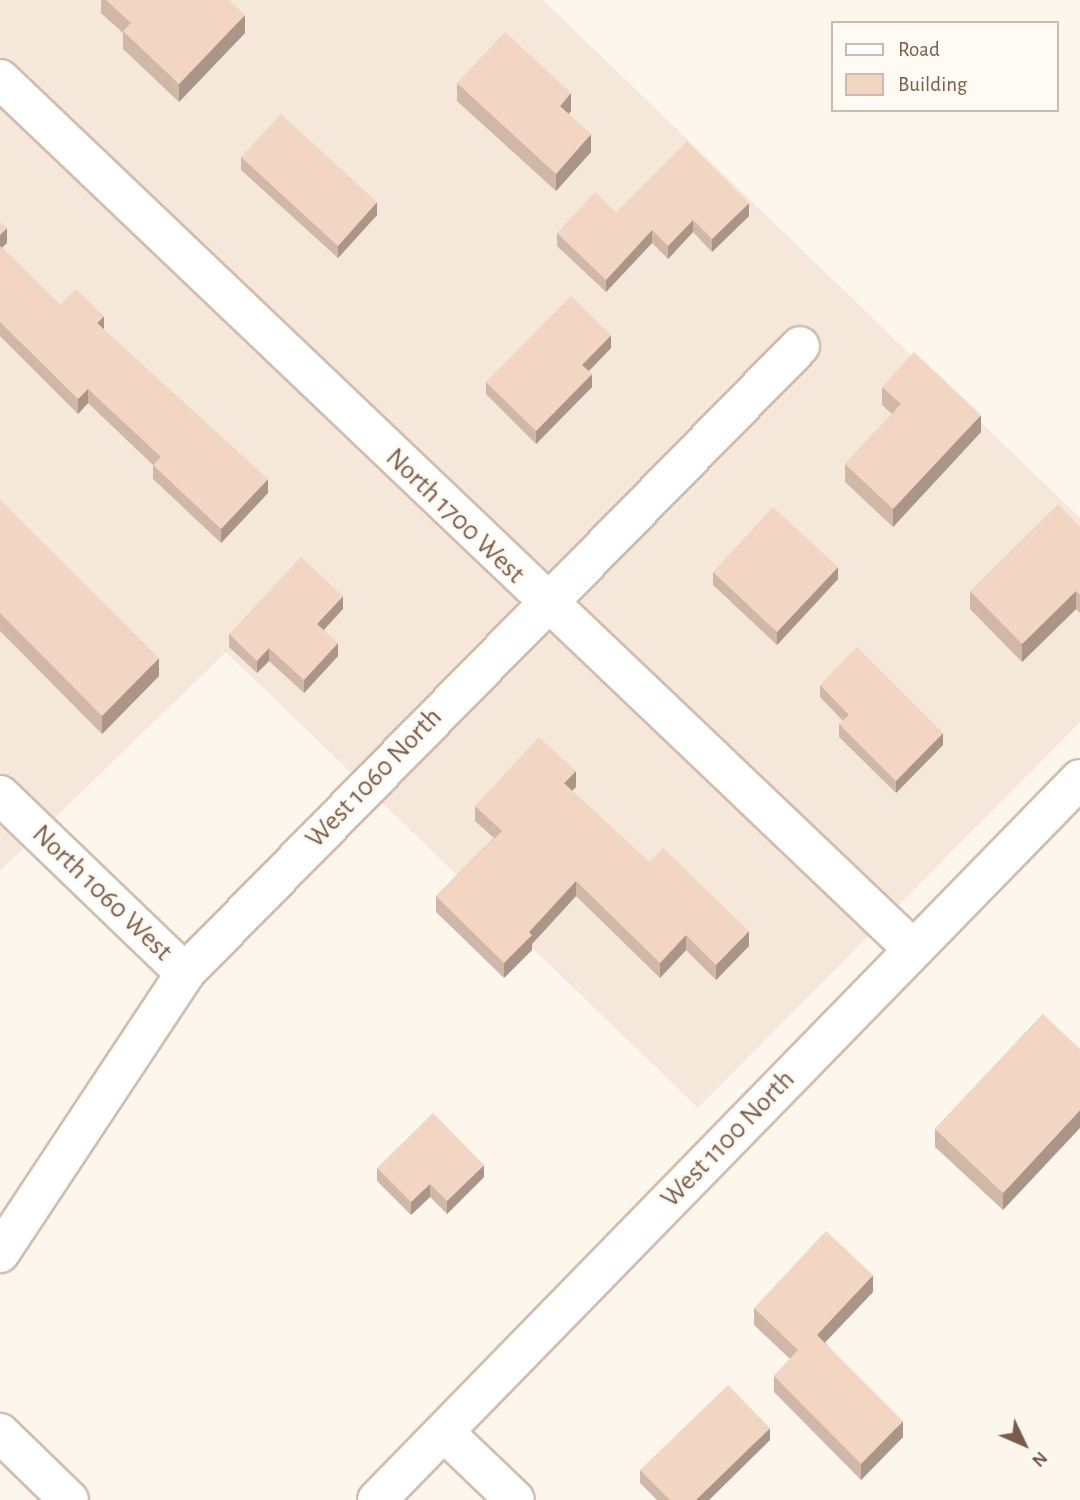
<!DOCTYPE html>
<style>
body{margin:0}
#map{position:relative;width:1080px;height:1500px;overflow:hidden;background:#fdf6ec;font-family:"Alegreya Sans",sans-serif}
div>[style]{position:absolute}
.residential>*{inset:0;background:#f5e8da}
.roads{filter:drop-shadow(2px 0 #d1beb0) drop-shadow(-2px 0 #d1beb0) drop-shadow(0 2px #d1beb0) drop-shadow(0 -2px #d1beb0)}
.street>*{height:38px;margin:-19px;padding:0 19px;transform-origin:19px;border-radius:19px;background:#fff}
.secondary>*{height:38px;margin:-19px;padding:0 19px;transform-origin:19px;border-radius:19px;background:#fff}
.wall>*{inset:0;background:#d1b7a8}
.shaded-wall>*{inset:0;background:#aa9588}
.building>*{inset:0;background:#f3d5c3}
span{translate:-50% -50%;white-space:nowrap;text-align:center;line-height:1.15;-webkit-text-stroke:6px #fffaf3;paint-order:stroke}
.street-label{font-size:28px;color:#7a5c4d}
.legend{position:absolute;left:831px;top:21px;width:228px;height:91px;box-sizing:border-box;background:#fffaf3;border:2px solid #cabbb1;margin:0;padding:9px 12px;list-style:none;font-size:21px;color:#7a5c4d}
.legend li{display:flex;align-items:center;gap:14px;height:35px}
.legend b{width:35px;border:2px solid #cabbb1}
.north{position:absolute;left:989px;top:1409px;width:70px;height:70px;-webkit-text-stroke:5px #fffaf3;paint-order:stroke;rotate:134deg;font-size:19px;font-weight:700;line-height:28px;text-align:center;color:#7a5c4d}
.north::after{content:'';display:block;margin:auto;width:24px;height:32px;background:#7a5c4d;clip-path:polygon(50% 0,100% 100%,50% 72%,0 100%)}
</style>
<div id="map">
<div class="residential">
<i style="clip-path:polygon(0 0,543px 0,1080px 518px,1080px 722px,698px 1108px,226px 652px,0 871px)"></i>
</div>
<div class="roads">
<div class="street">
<i style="left:0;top:79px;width:1261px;rotate:43.62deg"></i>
<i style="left:0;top:795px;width:257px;rotate:43.9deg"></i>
<i style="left:0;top:1253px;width:336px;rotate:-56.5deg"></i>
<i style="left:185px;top:973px;width:878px;rotate:-45.55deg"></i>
<i style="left:444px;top:1432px;width:98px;rotate:43.8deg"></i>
<i style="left:0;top:1433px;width:96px;rotate:44.2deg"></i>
</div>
<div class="secondary">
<i style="left:377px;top:1500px;width:1007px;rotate:-45.72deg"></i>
</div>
</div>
<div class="wall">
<i style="clip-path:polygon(101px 0,229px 0,245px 33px,179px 102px,123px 49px,123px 33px,101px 13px)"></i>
<i style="clip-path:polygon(457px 83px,571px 111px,569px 114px,591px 152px,556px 191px,457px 101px)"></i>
<i style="clip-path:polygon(241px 157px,377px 215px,338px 258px,241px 170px)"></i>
<i style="clip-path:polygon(616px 212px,749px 216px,712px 252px,693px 232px,668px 259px,652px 243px,606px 292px,557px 246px,557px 233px)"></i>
<i style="clip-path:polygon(0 222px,7px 243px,2px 248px,60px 305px,104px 330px,268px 493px,221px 543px,153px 479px,153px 465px,88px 403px,78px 414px,0 336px)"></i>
<i style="clip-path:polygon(611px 348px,589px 371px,592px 387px,536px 444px,486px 394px,486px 382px)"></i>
<i style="clip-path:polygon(882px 387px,981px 432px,893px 527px,845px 482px,845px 464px,892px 414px,882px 405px)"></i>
<i style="clip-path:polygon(0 500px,159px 676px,102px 734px,0 631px)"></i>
<i style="clip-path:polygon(1080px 527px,1080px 613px,1076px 609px,1022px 662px,970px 609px,970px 591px)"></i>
<i style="clip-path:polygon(713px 572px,838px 579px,777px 645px,713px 585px)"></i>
<i style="clip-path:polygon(343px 609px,324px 630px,338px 656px,304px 693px,269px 661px,257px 673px,229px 647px,229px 634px)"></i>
<i style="clip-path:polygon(820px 685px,943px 745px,896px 793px,839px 737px,839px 724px,843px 721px,820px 697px)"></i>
<i style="clip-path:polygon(576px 787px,572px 791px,649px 862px,749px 946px,716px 980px,686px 950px,660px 978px,576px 896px,532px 944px,532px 950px,504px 978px,436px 912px,436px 896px,494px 838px,475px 821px,475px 806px)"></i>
<i style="clip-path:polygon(1043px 1014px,1003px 1210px,935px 1147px,935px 1129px)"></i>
<i style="clip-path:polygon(377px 1168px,484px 1177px,447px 1214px,430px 1197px,411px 1215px,377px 1181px)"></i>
<i style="clip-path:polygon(873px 1292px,825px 1342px,903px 1437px,861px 1480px,774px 1392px,774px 1376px,790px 1359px,754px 1325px,754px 1308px)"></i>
<i style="clip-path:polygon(770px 1440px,709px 1500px,657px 1500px,640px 1483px,640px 1470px)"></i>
</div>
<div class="shaded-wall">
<i style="clip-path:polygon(245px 15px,245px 33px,179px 102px,179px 84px)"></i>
<i style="clip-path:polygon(571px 93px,571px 111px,560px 123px,560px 106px)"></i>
<i style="clip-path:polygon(591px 134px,591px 152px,556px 191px,556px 174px)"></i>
<i style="clip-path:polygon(377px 202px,377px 215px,338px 258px,338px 246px)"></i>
<i style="clip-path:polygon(749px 203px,749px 216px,712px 252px,712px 239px)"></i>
<i style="clip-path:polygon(693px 220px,693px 232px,668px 259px,668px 246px)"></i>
<i style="clip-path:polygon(7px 228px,7px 243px,0 249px,0 235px)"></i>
<i style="clip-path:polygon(652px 230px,652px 243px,606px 292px,606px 280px)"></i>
<i style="clip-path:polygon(104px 316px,104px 330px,97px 323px)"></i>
<i style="clip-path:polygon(611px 335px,611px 348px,582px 378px,582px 365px)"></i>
<i style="clip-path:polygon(592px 374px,592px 387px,536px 444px,536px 431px)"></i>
<i style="clip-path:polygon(88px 389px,88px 403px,78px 414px,78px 399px)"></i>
<i style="clip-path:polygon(981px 415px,981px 432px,893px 527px,893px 509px)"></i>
<i style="clip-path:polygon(268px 479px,268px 493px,221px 543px,221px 529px)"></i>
<i style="clip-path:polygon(838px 567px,838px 579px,777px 645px,777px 632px)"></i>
<i style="clip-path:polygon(1076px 591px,1076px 609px,1022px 662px,1022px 644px)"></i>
<i style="clip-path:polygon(343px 596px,343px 609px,317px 637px,317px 624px)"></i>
<i style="clip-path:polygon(338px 643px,338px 656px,304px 693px,304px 680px)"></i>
<i style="clip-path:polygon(269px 648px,269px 661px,257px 673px,257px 661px)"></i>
<i style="clip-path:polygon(159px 658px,159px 676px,102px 734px,102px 716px)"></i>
<i style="clip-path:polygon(943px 733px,943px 745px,896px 793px,896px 781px)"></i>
<i style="clip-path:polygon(576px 771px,576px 787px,564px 798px,564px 783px)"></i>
<i style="clip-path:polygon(576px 881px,576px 896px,532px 944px,532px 950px,504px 978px,504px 963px,529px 932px)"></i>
<i style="clip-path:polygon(749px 931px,749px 946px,716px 980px,716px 965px)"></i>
<i style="clip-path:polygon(686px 935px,686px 950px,660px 978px,660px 963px)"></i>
<i style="clip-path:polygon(1080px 1110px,1080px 1128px,1003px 1210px,1003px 1193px)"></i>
<i style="clip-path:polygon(484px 1165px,484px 1177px,447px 1214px,447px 1201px)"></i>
<i style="clip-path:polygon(430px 1184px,430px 1197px,411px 1215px,411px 1202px)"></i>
<i style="clip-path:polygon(873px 1275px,873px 1292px,817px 1351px,817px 1335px)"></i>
<i style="clip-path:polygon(903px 1421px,903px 1437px,861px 1480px,861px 1464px)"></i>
<i style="clip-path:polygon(770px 1428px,770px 1440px,709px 1500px,696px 1500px)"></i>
</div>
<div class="building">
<i style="clip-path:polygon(106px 0,229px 0,245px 15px,179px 84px,123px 31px,131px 23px)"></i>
<i style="clip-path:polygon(505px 32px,571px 93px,560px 106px,591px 134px,556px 174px,457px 83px)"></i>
<i style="clip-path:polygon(281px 114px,377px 202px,338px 246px,241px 157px)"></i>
<i style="clip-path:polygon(687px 141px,749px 203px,712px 239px,693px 220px,668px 246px,652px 230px,606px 280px,557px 233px,595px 192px,616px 212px)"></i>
<i style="clip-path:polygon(0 222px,7px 228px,0 235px)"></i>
<i style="clip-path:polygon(0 246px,60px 305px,76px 289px,104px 316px,97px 323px,268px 479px,221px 529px,153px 465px,161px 457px,88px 389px,78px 399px,0 322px)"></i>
<i style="clip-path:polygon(571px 296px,611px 335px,582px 365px,592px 374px,536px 431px,486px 382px)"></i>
<i style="clip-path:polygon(914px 352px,981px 415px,893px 509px,845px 464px,901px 404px,882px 387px)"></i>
<i style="clip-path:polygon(0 500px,159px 658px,102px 716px,0 613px)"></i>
<i style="clip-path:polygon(1058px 504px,1080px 527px,1080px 595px,1076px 591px,1022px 644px,970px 591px)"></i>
<i style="clip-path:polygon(773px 507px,838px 567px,777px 632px,713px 572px)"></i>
<i style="clip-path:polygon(301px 557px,343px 596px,317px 624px,338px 643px,304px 680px,269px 648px,257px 661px,229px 634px)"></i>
<i style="clip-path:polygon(857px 647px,943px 733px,896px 781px,839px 724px,849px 715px,820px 685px)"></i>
<i style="clip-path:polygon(539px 737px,576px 771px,564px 783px,649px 862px,663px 848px,749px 931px,716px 965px,686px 935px,660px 963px,576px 881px,529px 932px,532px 935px,504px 963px,436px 896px,502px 831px,475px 806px)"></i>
<i style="clip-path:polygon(1043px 1014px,1080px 1049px,1080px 1110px,1003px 1193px,935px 1129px)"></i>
<i style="clip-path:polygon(433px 1113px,484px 1165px,447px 1201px,430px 1184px,411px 1202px,377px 1168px)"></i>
<i style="clip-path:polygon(826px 1231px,873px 1275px,817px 1335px,903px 1421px,861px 1464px,774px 1376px,798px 1350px,754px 1308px)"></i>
<i style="clip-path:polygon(728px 1385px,770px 1428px,696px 1500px,670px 1500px,640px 1470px)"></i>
</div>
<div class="street-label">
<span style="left:455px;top:516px;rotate:44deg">North 1700 West</span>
<span style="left:374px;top:778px;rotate:-46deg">West 1060 North</span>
<span style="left:102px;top:893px;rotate:44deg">North 1060 West</span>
<span style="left:728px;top:1139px;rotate:-46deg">West 1100 North</span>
</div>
<ul class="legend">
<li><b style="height:9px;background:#fff"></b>Road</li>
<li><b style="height:19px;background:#f3d5c3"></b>Building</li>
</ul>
<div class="north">N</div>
</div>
